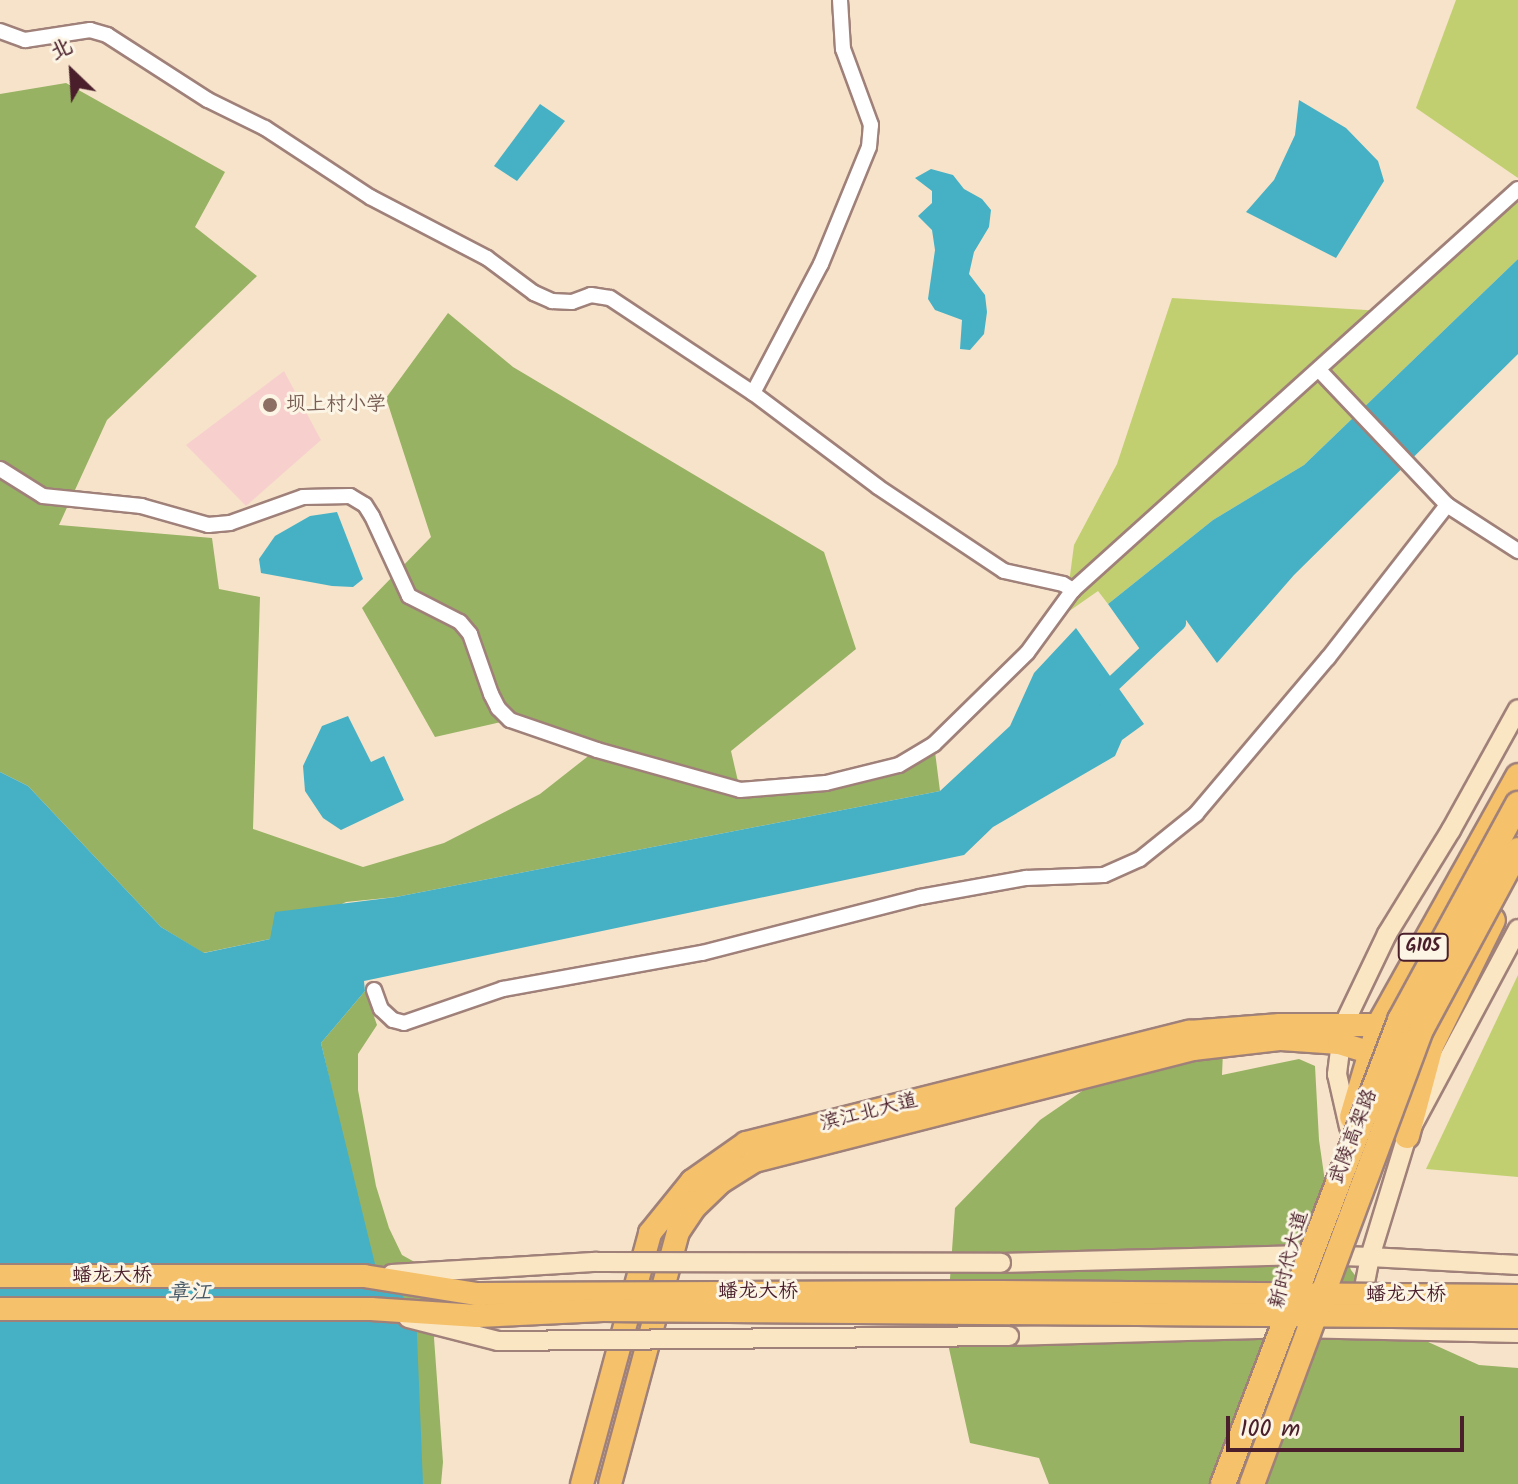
<!DOCTYPE html>
<meta charset="utf-8">
<style>
body{margin:0}
#map{position:relative;width:1518px;height:1484px;overflow:hidden;background:#f6e3ca;font-family:Kalam,"LXGW WenKai TC",sans-serif}
div>[style]{position:absolute}
.built>*{inset:0;background:#f7d0ce}
.green>*{inset:0;background:#c1cf71}
.forest>*{inset:0;background:#98b263}
.water>*{inset:0;background:#46b1c4}
.canal>*{height:16px;margin:-8px;padding:0 8px;transform-origin:8px;border-radius:8px;background:#46b1c4}
.roads{filter:drop-shadow(2px 0 #a0817a) drop-shadow(-2px 0 #a0817a) drop-shadow(0 2px #a0817a) drop-shadow(0 -2px #a0817a)}
.street>*{height:14px;margin:-7px;padding:0 7px;transform-origin:7px;border-radius:7px;background:#fff}
.secondary>*{height:18px;margin:-9px;padding:0 9px;transform-origin:9px;border-radius:9px;background:#fbe6c4}
.primary>*{height:22px;margin:-11px;padding:0 11px;transform-origin:11px;border-radius:11px;background:#f5c16b}
.highway>*{height:24px;margin:-12px;padding:0 12px;transform-origin:12px;border-radius:12px;background:#f5c16b}
.bridges{filter:drop-shadow(2px 0 #a0817a) drop-shadow(-2px 0 #a0817a) drop-shadow(0 2px #a0817a) drop-shadow(0 -2px #a0817a)}
.secondary-bridge>*{height:18px;margin:-9px;padding:0 9px;transform-origin:9px;border-radius:9px;background:#fbe6c4}
.primary-bridge>*{height:22px;margin:-11px;padding:0 11px;transform-origin:11px;border-radius:11px;background:#f5c16b}
.highway-bridge>*{height:24px;margin:-12px;padding:0 12px;transform-origin:12px;border-radius:12px;background:#f5c16b}
.dots>*{width:22px;height:22px;translate:-50% -50%;box-sizing:border-box;border:4px solid #fcf5e5;border-radius:50%}
span{translate:-50% -50%;white-space:nowrap;text-align:center;line-height:1.15;-webkit-text-stroke:6px #fcf5e5;paint-order:stroke}
.shield-label span{padding:2px 6px;background:#fcf5e5;border:2px solid;border-radius:6px;-webkit-text-stroke-width:0}
.shield-label{font-size:18px;color:#4a1f2b;font-weight:700}
.education-label{font-size:20px;color:#785e54}
.left{translate:0 -50%;text-align:left}
.street-label{font-size:20px;color:#4a1f2b}
.water-label{font-size:22px;color:#485968;font-style:italic}
.north{position:absolute;left:32px;top:32px;width:80px;height:80px;-webkit-text-stroke:6px #fcf5e5;paint-order:stroke;rotate:335deg;font-size:22px;font-weight:700;line-height:32px;text-align:center;color:#4a1f2b}
.north::after{content:'';display:block;margin:auto;width:28px;height:36px;background:#4a1f2b;clip-path:polygon(50% 0,100% 100%,50% 72%,0 100%)}
.scale{position:absolute;left:1226px;top:1416px;width:238px;height:36px;box-sizing:border-box;border:4px solid #4a1f2b;border-top:0;padding-left:10px;font-size:24px;line-height:28px;white-space:nowrap;color:#4a1f2b;-webkit-text-stroke:6px #fcf5e5;paint-order:stroke}
</style>
<div id="map">
<div class="built">
<i style="clip-path:polygon(284px 371px,321px 440px,246px 506px,186px 445px)"></i>
</div>
<div class="green">
<i style="clip-path:polygon(1456px 0,1518px 0,1518px 178px,1416px 108px)"></i>
<i style="clip-path:polygon(1518px 189px,1518px 259px,1304px 465px,1213px 520px,1108px 604px,1098px 591px,1065px 614px,1074px 545px,1117px 464px,1172px 298px,1382px 311px)"></i>
<i style="clip-path:polygon(1518px 975px,1518px 1177px,1426px 1169px)"></i>
</div>
<div class="forest">
<i style="clip-path:polygon(66px 83px,225px 172px,195px 227px,257px 276px,107px 420px,59px 525px,212px 538px,219px 589px,260px 597px,253px 829px,363px 867px,444px 843px,540px 794px,596px 750px,510px 720px,435px 737px,362px 608px,431px 537px,386px 398px,448px 313px,513px 367px,824px 552px,856px 649px,731px 751px,740px 790px,899px 765px,934px 744px,940px 791px,396px 897px,346px 902px,270px 939px,203px 953px,161px 927px,28px 786px,0 772px,0 94px)"></i>
<i style="clip-path:polygon(365px 991px,377px 1025px,358px 1054px,358px 1090px,376px 1186px,389px 1228px,402px 1255px,420px 1265px,435px 1289px,440px 1305px,434px 1338px,443px 1462px,441px 1484px,423px 1484px,321px 1043px)"></i>
<i style="clip-path:polygon(1224px 1028px,1222px 1075px,1299px 1059px,1315px 1066px,1319px 1140px,1329px 1209px,1351px 1270px,1395px 1327px,1479px 1365px,1518px 1368px,1518px 1484px,1049px 1484px,1039px 1458px,970px 1443px,946px 1335px,955px 1208px,1040px 1120px,1136px 1054px)"></i>
</div>
<div class="water">
<i style="clip-path:polygon(1299px 100px,1346px 128px,1378px 161px,1384px 181px,1336px 258px,1246px 212px,1274px 180px,1295px 135px)"></i>
<i style="clip-path:polygon(540px 104px,565px 121px,517px 181px,494px 166px)"></i>
<i style="clip-path:polygon(931px 169px,953px 175px,964px 189px,982px 199px,991px 210px,989px 227px,974px 252px,969px 274px,985px 295px,987px 312px,984px 334px,970px 350px,960px 349px,962px 320px,935px 310px,928px 299px,935px 250px,932px 230px,918px 216px,932px 203px,932px 191px,915px 178px)"></i>
<i style="clip-path:polygon(1518px 259px,1518px 354px,1294px 575px,1217px 663px,1186px 620px,1142px 652px,1108px 604px,1213px 520px,1304px 465px)"></i>
<i style="clip-path:polygon(337px 512px,363px 579px,353px 587px,332px 586px,261px 573px,259px 559px,275px 536px,310px 516px)"></i>
<i style="clip-path:polygon(1076px 628px,1144px 724px,1122px 740px,1115px 756px,993px 827px,964px 855px,364px 981px,365px 991px,321px 1043px,376px 1268px,416px 1310px,423px 1484px,0 1484px,0 772px,28px 786px,161px 927px,204px 953px,270px 939px,275px 912px,396px 897px,940px 791px,1010px 726px,1034px 673px)"></i>
<i style="clip-path:polygon(348px 716px,371px 762px,384px 756px,404px 800px,341px 830px,323px 818px,305px 791px,303px 766px,322px 726px)"></i>
</div>
<div class="canal">
<i style="left:1098px;top:698px;width:110px;rotate:-43.2deg"></i>
</div>
<div class="roads">
<div class="street">
<i style="left:0;top:31px;width:27px;rotate:20deg"></i>
<i style="left:25px;top:40px;width:66px;rotate:-8.7deg"></i>
<i style="left:90px;top:30px;width:18px;rotate:16deg"></i>
<i style="left:107px;top:35px;width:120px;rotate:32.8deg"></i>
<i style="left:208px;top:100px;width:64px;rotate:26.2deg"></i>
<i style="left:265px;top:128px;width:126px;rotate:33.3deg"></i>
<i style="left:370px;top:197px;width:132px;rotate:27.5deg"></i>
<i style="left:487px;top:258px;width:59px;rotate:36.7deg"></i>
<i style="left:534px;top:293px;width:20px;rotate:24deg"></i>
<i style="left:552px;top:301px;width:20px;rotate:3deg"></i>
<i style="left:572px;top:302px;width:20px;rotate:-20deg"></i>
<i style="left:591px;top:295px;width:19px;rotate:9deg"></i>
<i style="left:610px;top:298px;width:172px;rotate:33.6deg"></i>
<i style="left:753px;top:393px;width:156px;rotate:36.9deg"></i>
<i style="left:878px;top:487px;width:151px;rotate:33.7deg"></i>
<i style="left:1004px;top:571px;width:60px;rotate:12.4deg"></i>
<i style="left:1063px;top:584px;width:12px;rotate:31deg"></i>
<i style="left:1073px;top:590px;width:599px;rotate:-42.02deg"></i>
<i style="left:1320px;top:371px;width:185px;rotate:46.5deg"></i>
<i style="left:1447px;top:505px;width:85px;rotate:32.9deg"></i>
<i style="left:753px;top:393px;width:146px;rotate:-62.2deg"></i>
<i style="left:821px;top:264px;width:126px;rotate:-67.7deg"></i>
<i style="left:869px;top:147px;width:22px;rotate:-85deg"></i>
<i style="left:871px;top:125px;width:81px;rotate:-110.2deg"></i>
<i style="left:843px;top:49px;width:49px;rotate:-93.5deg"></i>
<i style="left:0;top:469px;width:51px;rotate:32.1deg"></i>
<i style="left:43px;top:496px;width:99px;rotate:5.8deg"></i>
<i style="left:141px;top:506px;width:70px;rotate:15.8deg"></i>
<i style="left:208px;top:525px;width:22px;rotate:-5deg"></i>
<i style="left:230px;top:523px;width:77px;rotate:-19.6deg"></i>
<i style="left:303px;top:497px;width:47px;rotate:-1.2deg"></i>
<i style="left:350px;top:496px;width:17px;rotate:31deg"></i>
<i style="left:365px;top:505px;width:13px;rotate:58deg"></i>
<i style="left:372px;top:516px;width:88px;rotate:65.2deg"></i>
<i style="left:409px;top:596px;width:57px;rotate:27deg"></i>
<i style="left:460px;top:622px;width:16px;rotate:50deg"></i>
<i style="left:470px;top:634px;width:64px;rotate:70.7deg"></i>
<i style="left:491px;top:694px;width:16px;rotate:63deg"></i>
<i style="left:498px;top:708px;width:17px;rotate:45deg"></i>
<i style="left:510px;top:720px;width:92px;rotate:19deg"></i>
<i style="left:597px;top:750px;width:148px;rotate:15.6deg"></i>
<i style="left:740px;top:790px;width:86px;rotate:-4.7deg"></i>
<i style="left:826px;top:783px;width:75px;rotate:-13.9deg"></i>
<i style="left:899px;top:765px;width:41px;rotate:-31deg"></i>
<i style="left:934px;top:744px;width:130px;rotate:-44.4deg"></i>
<i style="left:1027px;top:653px;width:78px;rotate:-53.9deg"></i>
<i style="left:374px;top:990px;width:20px;rotate:70deg"></i>
<i style="left:381px;top:1009px;width:16px;rotate:43deg"></i>
<i style="left:393px;top:1020px;width:11px;rotate:15deg"></i>
<i style="left:404px;top:1023px;width:105px;rotate:-19deg"></i>
<i style="left:503px;top:989px;width:202px;rotate:-10.3deg"></i>
<i style="left:702px;top:953px;width:225px;rotate:-14.4deg"></i>
<i style="left:920px;top:897px;width:108px;rotate:-10.2deg"></i>
<i style="left:1026px;top:878px;width:78px;rotate:-2.2deg"></i>
<i style="left:1104px;top:875px;width:39px;rotate:-24deg"></i>
<i style="left:1140px;top:859px;width:72px;rotate:-38.8deg"></i>
<i style="left:1196px;top:814px;width:204px;rotate:-49.8deg"></i>
<i style="left:1328px;top:658px;width:194px;rotate:-52.1deg"></i>
</div>
<div class="secondary">
<i style="left:1518px;top:929px;width:235px;rotate:118.2deg"></i>
<i style="left:1407px;top:1136px;width:127px;rotate:107deg"></i>
<i style="left:1370px;top:1257px;width:148px;rotate:3.1deg"></i>
<i style="left:1349px;top:1127px;width:54px;rotate:-102.8deg"></i>
<i style="left:1337px;top:1074px;width:48px;rotate:-82.9deg"></i>
<i style="left:1343px;top:1026px;width:102px;rotate:-64.4deg"></i>
<i style="left:1387px;top:934px;width:122px;rotate:-58.4deg"></i>
<i style="left:1451px;top:830px;width:138px;rotate:-61deg"></i>
<i style="left:1001px;top:1263px;width:314px;rotate:-1.5deg"></i>
<i style="left:1315px;top:1255px;width:55px;rotate:2.1deg"></i>
<i style="left:1370px;top:1257px;width:52px;rotate:101.1deg"></i>
<i style="left:1301px;top:1306px;width:23px;rotate:105deg"></i>
<i style="left:1295px;top:1328px;width:223px;rotate:1.3deg"></i>
<i style="left:1009px;top:1336px;width:285px;rotate:-1.6deg"></i>
</div>
<div class="primary">
<i style="left:582px;top:1484px;width:260px;rotate:-74.8deg"></i>
<i style="left:650px;top:1233px;width:67px;rotate:-51.1deg"></i>
<i style="left:692px;top:1181px;width:66px;rotate:-35.1deg"></i>
<i style="left:746px;top:1143px;width:457px;rotate:-14.1deg"></i>
<i style="left:1189px;top:1032px;width:91px;rotate:-4.4deg"></i>
<i style="left:1280px;top:1025px;width:99px"></i>
<i style="left:610px;top:1484px;width:261px;rotate:-74.9deg"></i>
<i style="left:678px;top:1232px;width:30px;rotate:-56deg"></i>
<i style="left:695px;top:1207px;width:36px;rotate:-44deg"></i>
<i style="left:721px;top:1182px;width:39px;rotate:-32deg"></i>
<i style="left:754px;top:1161px;width:453px;rotate:-14.3deg"></i>
<i style="left:1193px;top:1049px;width:89px;rotate:-6.5deg"></i>
<i style="left:1281px;top:1039px;width:58px;rotate:3.9deg"></i>
<i style="left:1339px;top:1043px;width:34px;rotate:17deg"></i>
</div>
<div class="highway">
<i style="left:1352px;top:1117px;width:96px;rotate:-73.6deg"></i>
<i style="left:1379px;top:1025px;width:285px;rotate:-60.8deg"></i>
<i style="left:1407px;top:1136px;width:93px;rotate:-75.1deg"></i>
<i style="left:1431px;top:1046px;width:140px;rotate:-63.8deg"></i>
</div>
</div>
<div class="bridges">
<div class="secondary-bridge">
<i style="left:392px;top:1274px;width:205px;rotate:-3.4deg"></i>
<i style="left:597px;top:1262px;width:404px;rotate:0.1deg"></i>
<i style="left:408px;top:1318px;width:93px;rotate:14.3deg"></i>
<i style="left:498px;top:1341px;width:511px;rotate:-0.56deg"></i>
</div>
<div class="primary-bridge">
<i style="left:0;top:1276px;width:364px"></i>
<i style="left:364px;top:1276px;width:113px;rotate:9.1deg"></i>
<i style="left:476px;top:1294px;width:524px;rotate:-0.22deg"></i>
<i style="left:1000px;top:1292px;width:518px;rotate:0.44deg"></i>
<i style="left:0;top:1309px;width:371px"></i>
<i style="left:371px;top:1309px;width:106px;rotate:3.8deg"></i>
<i style="left:477px;top:1316px;width:126px;rotate:-2.7deg"></i>
<i style="left:603px;top:1310px;width:915px;rotate:0.44deg"></i>
</div>
<div class="highway-bridge">
<i style="left:1223px;top:1484px;width:497px;rotate:-69.1deg"></i>
<i style="left:1400px;top:1020px;width:246px;rotate:-61.4deg"></i>
<i style="left:1252px;top:1484px;width:487px;rotate:-69.6deg"></i>
<i style="left:1422px;top:1028px;width:202px;rotate:-61.7deg"></i>
</div>
</div>
<div class="dots">
<i style="left:270px;top:405px;background:#8d6e63"></i>
</div>
<div class="shield-label">
<span style="left:1423px;top:947px">G105</span>
</div>
<div class="education-label">
<span class="left" style="left:286px;top:405px">坝上村小学</span>
</div>
<div class="street-label">
<span style="left:869px;top:1113px;rotate:-14deg">滨江北大道</span>
<span style="left:1354px;top:1137px;rotate:-69deg">武陵高架路</span>
<span style="left:1290px;top:1260px;rotate:-75deg">新时代大道</span>
<span style="left:112px;top:1276px">蟠龙大桥</span>
<span style="left:758px;top:1292px">蟠龙大桥</span>
<span style="left:1406px;top:1295px">蟠龙大桥</span>
</div>
<div class="water-label">
<span style="left:189px;top:1294px">章江</span>
</div>
<div class="north">北</div>
<div class="scale">100 m</div>
</div>
